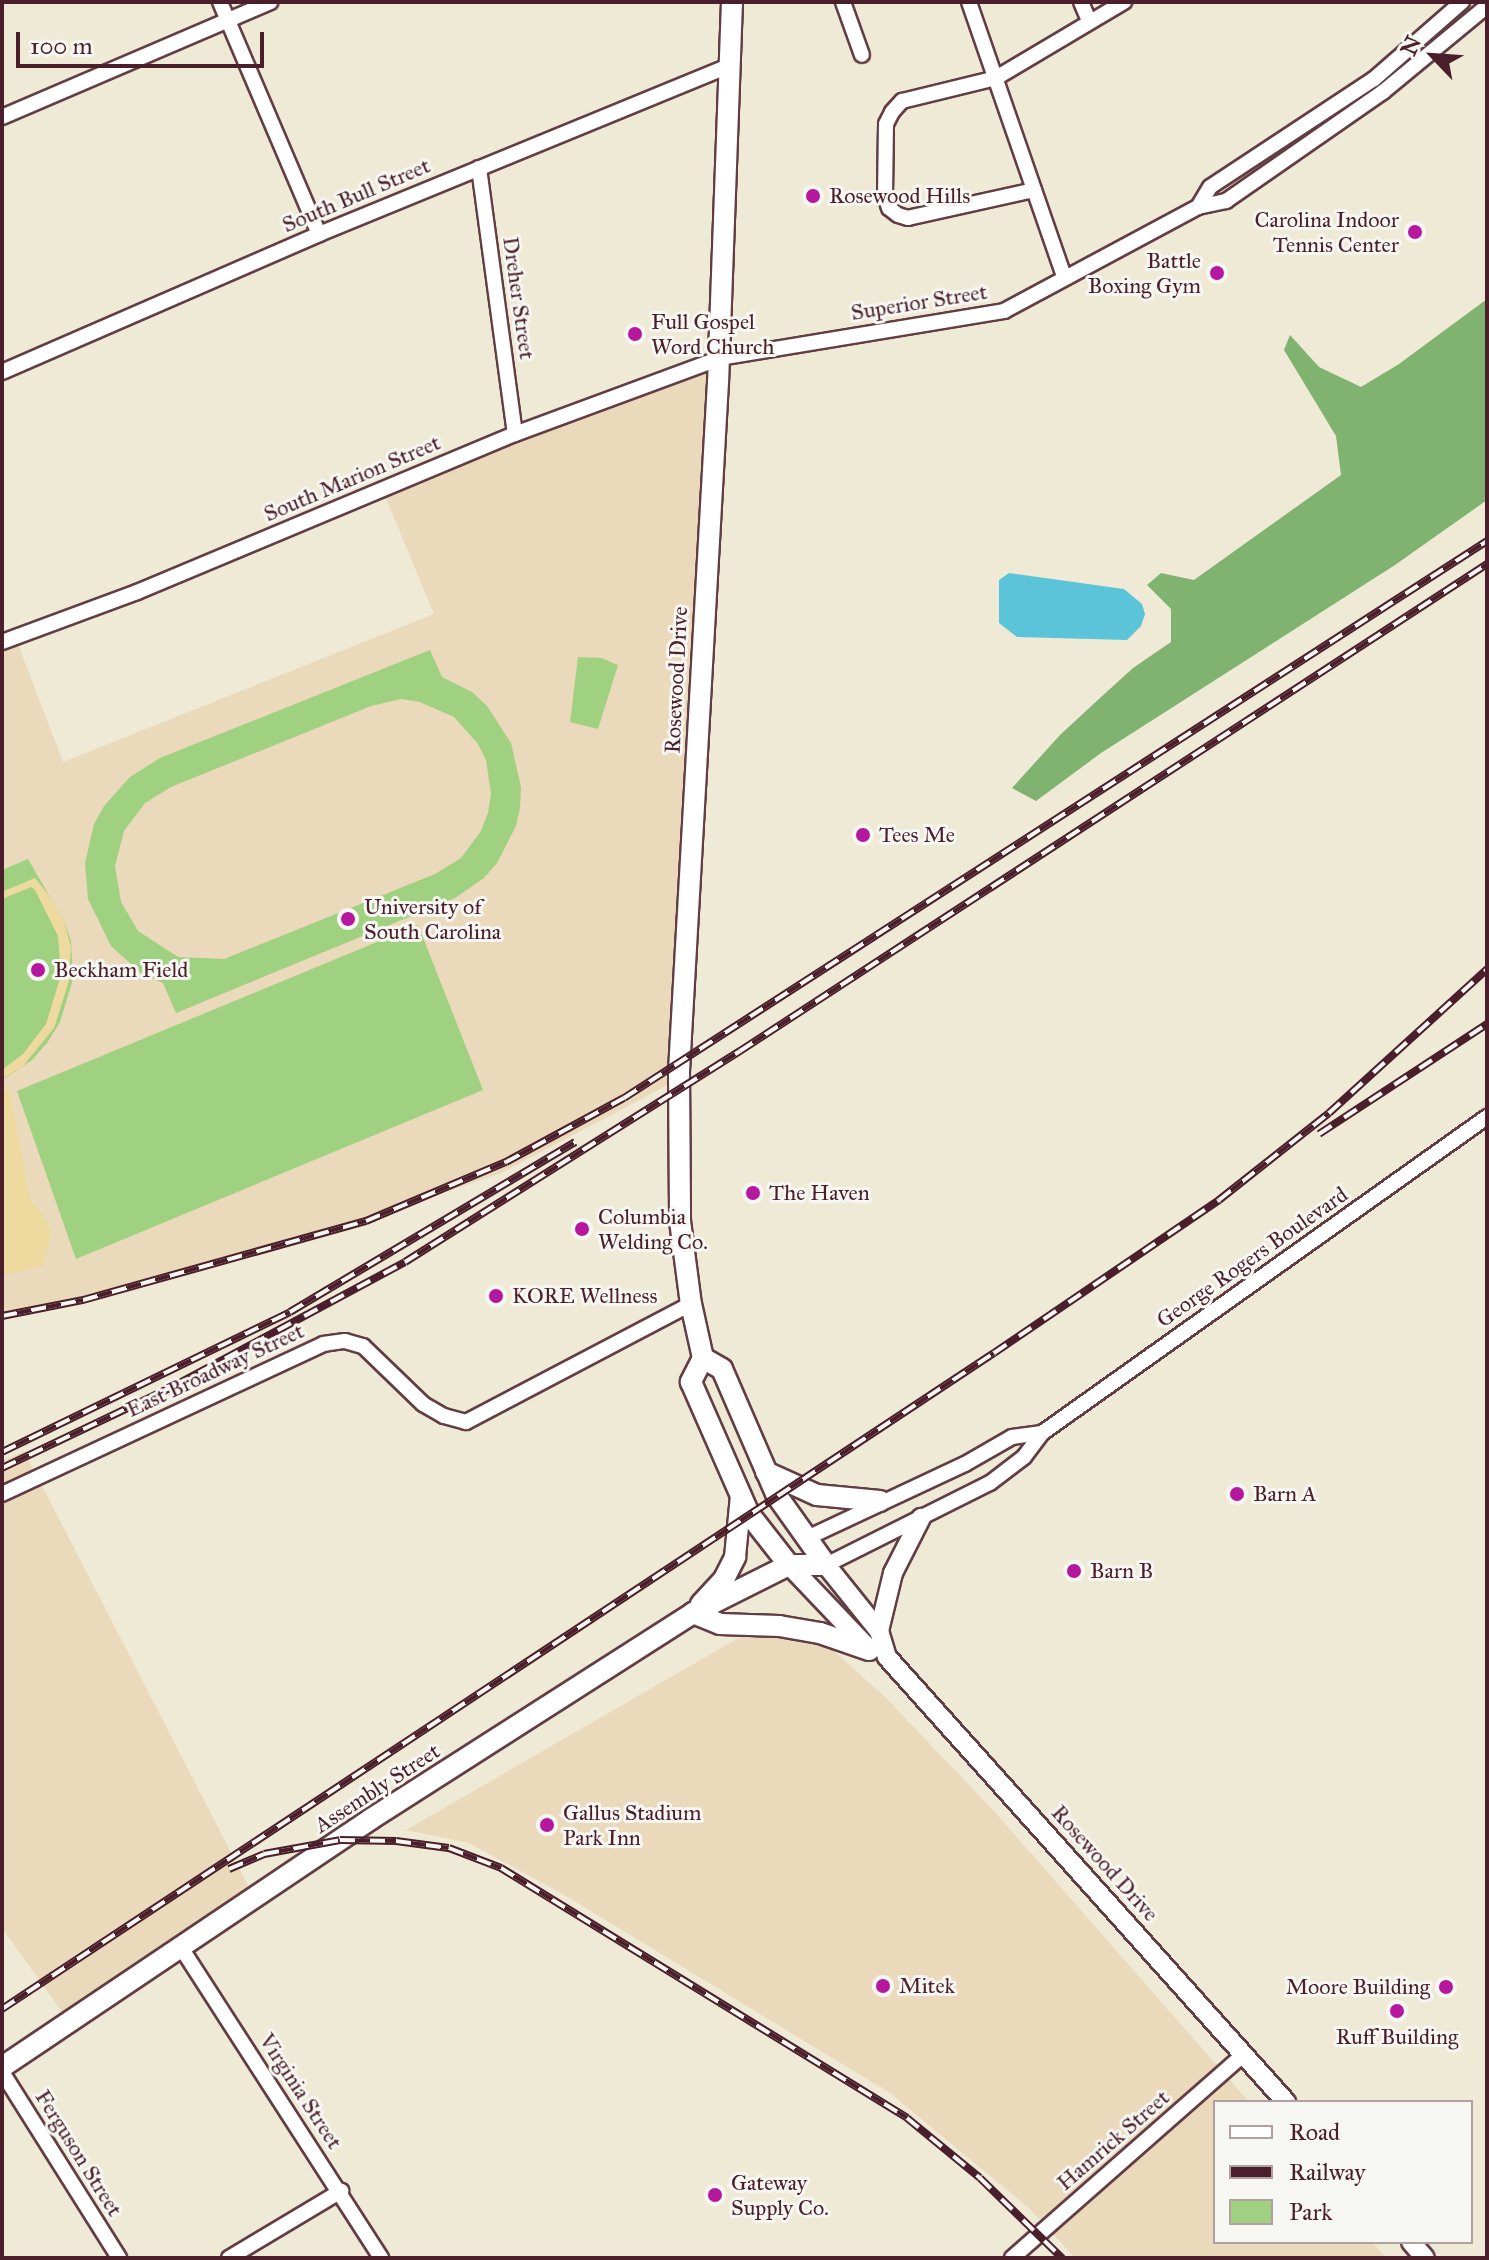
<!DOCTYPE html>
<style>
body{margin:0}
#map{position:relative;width:1489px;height:2260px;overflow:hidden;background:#efead5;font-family:"IM FELL Great Primer",serif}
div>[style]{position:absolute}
.built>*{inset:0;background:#ead9ba}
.green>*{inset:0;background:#9fd181}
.forest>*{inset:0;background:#7fb36f}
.sand>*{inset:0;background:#eeda9e}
.water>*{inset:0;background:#5cc4d9}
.roads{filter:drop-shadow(2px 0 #633d44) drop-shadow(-2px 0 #633d44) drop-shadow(0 2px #633d44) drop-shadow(0 -2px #633d44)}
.minor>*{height:14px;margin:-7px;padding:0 7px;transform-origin:7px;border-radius:7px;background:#fff}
.secondary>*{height:18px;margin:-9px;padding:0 9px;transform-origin:9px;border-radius:9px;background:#fff}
.primary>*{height:20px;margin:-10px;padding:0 10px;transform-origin:10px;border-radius:10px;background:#fff}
.rail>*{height:8px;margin-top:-4px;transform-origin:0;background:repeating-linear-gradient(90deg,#f6f6f2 0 15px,#4a1f2b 0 30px);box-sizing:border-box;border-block:2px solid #4a1f2b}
.dots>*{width:22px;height:22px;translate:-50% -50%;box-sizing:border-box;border:4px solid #f6f6f2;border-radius:50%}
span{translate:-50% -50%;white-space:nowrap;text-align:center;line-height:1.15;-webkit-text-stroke:6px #f6f6f2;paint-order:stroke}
.street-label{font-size:22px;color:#4a1f2b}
.poi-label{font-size:22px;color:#4a1f2b}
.left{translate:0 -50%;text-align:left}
.right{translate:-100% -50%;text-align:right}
.frame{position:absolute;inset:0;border:4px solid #4a1f2b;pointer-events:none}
.legend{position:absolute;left:1213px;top:2100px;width:260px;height:144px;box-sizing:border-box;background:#f6f6f2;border:2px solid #b1a0a2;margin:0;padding:10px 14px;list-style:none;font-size:24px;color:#4a1f2b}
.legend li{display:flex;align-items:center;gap:16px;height:40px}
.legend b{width:40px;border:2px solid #b1a0a2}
.north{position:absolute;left:1393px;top:16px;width:80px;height:80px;-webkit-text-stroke:6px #f6f6f2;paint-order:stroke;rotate:295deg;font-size:22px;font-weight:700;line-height:32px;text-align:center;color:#4a1f2b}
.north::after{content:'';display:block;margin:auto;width:28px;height:36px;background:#4a1f2b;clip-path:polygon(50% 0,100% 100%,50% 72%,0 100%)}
.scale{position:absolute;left:16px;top:32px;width:248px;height:36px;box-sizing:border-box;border:4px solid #4a1f2b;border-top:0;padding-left:10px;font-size:24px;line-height:28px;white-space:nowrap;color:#4a1f2b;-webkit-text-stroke:6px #f6f6f2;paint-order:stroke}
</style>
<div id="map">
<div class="built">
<i style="clip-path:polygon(726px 359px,685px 1076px,501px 1173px,338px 1229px,72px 1301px,2px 1316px,2px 650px,18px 644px,63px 762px,434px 614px,385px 496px)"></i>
<i style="clip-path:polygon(24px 1451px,256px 1901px,72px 2026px,2px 1928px,2px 1461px)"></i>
<i style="clip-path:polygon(782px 1632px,827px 1645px,885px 1697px,993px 1810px,1249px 2102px,1215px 2102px,1215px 2242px,1372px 2242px,1386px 2258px,1075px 2258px,1029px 2208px,890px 2093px,566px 1896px,469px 1843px,406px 1830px,742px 1636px)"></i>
</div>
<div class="green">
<i style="clip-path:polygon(evenodd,430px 650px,442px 677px,472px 692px,487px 706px,511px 743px,521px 787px,520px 808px,516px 826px,497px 863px,484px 878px,455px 898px,176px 1013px,163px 983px,141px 973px,111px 946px,88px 899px,85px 863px,94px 824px,104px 806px,130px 777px,160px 758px,430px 650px,401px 699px,420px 702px,454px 717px,478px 744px,486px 760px,491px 794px,488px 813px,481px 831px,461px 858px,435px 874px,224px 959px,178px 957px,138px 931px,121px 902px,115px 866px,124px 831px,145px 803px,171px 787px,371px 706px,401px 699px)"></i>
<i style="clip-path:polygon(578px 657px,601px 658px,618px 665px,598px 729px,570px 722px)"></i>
<i style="clip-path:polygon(28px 859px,64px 921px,71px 941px,73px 979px,60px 1022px,47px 1043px,32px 1060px,2px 1080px,2px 870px)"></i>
<i style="clip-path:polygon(418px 925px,483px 1090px,76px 1259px,17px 1091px)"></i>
</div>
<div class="forest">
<i style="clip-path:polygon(1487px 299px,1487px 500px,1395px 565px,1101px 753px,1036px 801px,1012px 788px,1060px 735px,1100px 698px,1133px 668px,1171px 642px,1171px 609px,1147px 585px,1161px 573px,1194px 580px,1341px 475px,1336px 436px,1284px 350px,1290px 335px,1319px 367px,1361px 387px,1399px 364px)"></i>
</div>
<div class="sand">
<i style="clip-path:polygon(35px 878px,51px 898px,64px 921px,71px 947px,69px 981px,54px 1028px,23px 1066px,2px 1079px,2px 1070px,23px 1054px,46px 1024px,61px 975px,58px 936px,35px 890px,31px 887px,2px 899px,2px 892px)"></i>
<i style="clip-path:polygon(9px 1089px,30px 1200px,43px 1215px,51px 1232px,43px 1266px,2px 1275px,2px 1091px)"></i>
</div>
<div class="water">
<i style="clip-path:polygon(1009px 573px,1124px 589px,1142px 604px,1145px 614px,1141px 626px,1127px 640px,1017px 637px,999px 623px,999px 580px)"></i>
</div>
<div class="roads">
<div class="minor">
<i style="left:220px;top:2px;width:252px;rotate:66.9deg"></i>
<i style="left:843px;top:2px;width:56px;rotate:70.3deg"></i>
<i style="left:969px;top:2px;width:290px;rotate:70.9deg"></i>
<i style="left:1081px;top:2px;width:21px;rotate:67deg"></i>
<i style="left:2px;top:117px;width:292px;rotate:-23.2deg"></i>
<i style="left:479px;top:168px;width:268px;rotate:82.3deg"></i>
<i style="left:1034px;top:190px;width:129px;rotate:167.5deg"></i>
<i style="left:908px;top:218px;width:10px;rotate:-163deg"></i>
<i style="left:898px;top:215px;width:11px;rotate:-142deg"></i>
<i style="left:889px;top:208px;width:13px;rotate:-108deg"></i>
<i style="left:885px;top:196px;width:72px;rotate:-89.2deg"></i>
<i style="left:886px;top:124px;width:13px;rotate:-63deg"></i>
<i style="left:892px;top:112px;width:15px;rotate:-48deg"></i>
<i style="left:902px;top:101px;width:97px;rotate:-13.7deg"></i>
<i style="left:996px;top:78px;width:149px;rotate:-30.7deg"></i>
<i style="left:1198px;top:207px;width:23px;rotate:-59deg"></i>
<i style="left:1210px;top:187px;width:196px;rotate:-33.4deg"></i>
<i style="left:1374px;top:79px;width:117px;rotate:-41.2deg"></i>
<i style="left:2px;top:372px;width:346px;rotate:-23.5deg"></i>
<i style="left:319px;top:234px;width:443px;rotate:-22.3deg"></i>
<i style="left:2px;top:642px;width:144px;rotate:-20.3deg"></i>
<i style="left:137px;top:592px;width:410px;rotate:-22.7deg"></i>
<i style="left:515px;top:434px;width:219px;rotate:-20.3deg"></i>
<i style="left:720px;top:358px;width:288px;rotate:-9.4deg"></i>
<i style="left:1004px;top:311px;width:220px;rotate:-28.2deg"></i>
<i style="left:1198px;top:207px;width:29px;rotate:-12deg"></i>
<i style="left:1226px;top:201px;width:191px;rotate:-34.8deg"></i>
<i style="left:1383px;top:92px;width:135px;rotate:-39.6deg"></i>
<i style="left:2px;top:1494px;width:354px;rotate:-25deg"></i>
<i style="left:323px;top:1344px;width:22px;rotate:-8deg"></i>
<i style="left:345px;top:1341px;width:19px;rotate:16deg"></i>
<i style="left:363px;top:1346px;width:83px;rotate:44deg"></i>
<i style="left:423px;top:1404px;width:24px;rotate:30deg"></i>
<i style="left:444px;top:1416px;width:23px;rotate:15deg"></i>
<i style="left:466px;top:1422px;width:254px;rotate:-27.7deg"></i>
<i style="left:807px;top:1538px;width:174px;rotate:-25.1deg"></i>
<i style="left:965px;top:1464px;width:54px;rotate:-29.9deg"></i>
<i style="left:1012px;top:1437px;width:30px;rotate:-8deg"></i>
<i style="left:826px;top:1565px;width:183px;rotate:-26.6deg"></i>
<i style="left:990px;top:1483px;width:43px;rotate:-37.4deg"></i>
<i style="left:1024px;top:1457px;width:30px;rotate:-53deg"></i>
<i style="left:1042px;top:1433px;width:546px;rotate:-35.38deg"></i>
<i style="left:182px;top:1949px;width:368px;rotate:57.2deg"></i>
<i style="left:2px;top:2072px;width:220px;rotate:57.8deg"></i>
<i style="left:229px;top:2258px;width:131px;rotate:-30.9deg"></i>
<i style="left:1012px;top:2258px;width:308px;rotate:-41.3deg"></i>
</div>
<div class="secondary">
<i style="left:789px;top:1565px;width:117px;rotate:46.4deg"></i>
<i style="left:826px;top:1565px;width:85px;rotate:51.2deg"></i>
<i style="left:879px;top:1631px;width:27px;rotate:73deg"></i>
<i style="left:887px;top:1657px;width:598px;rotate:48.12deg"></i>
<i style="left:879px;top:1631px;width:60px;rotate:-76.4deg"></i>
<i style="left:893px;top:1573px;width:62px;rotate:-63deg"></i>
<i style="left:1411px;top:2242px;width:21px;rotate:49deg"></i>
</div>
<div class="primary">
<i style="left:732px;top:2px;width:380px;rotate:92.1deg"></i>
<i style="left:718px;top:382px;width:690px;rotate:93.24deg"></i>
<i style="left:679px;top:1071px;width:150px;rotate:89.6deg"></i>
<i style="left:680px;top:1221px;width:84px;rotate:82.5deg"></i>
<i style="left:691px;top:1304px;width:55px;rotate:77.5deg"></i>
<i style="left:703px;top:1358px;width:27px;rotate:117deg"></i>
<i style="left:691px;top:1382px;width:144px;rotate:66.3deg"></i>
<i style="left:749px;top:1514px;width:65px;rotate:51.9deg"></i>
<i style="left:703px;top:1358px;width:22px;rotate:30deg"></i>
<i style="left:722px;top:1369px;width:138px;rotate:66.6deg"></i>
<i style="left:777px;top:1496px;width:85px;rotate:54.6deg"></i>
<i style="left:766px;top:1472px;width:56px;rotate:24.3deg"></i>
<i style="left:817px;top:1495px;width:63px;rotate:5.4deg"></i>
<i style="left:701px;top:1604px;width:34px;rotate:-47deg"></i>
<i style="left:724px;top:1579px;width:25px;rotate:-63deg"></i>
<i style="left:735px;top:1557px;width:61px;rotate:-84.4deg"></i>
<i style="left:693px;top:1613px;width:29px;rotate:22deg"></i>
<i style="left:720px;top:1624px;width:59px;rotate:1.9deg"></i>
<i style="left:779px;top:1626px;width:42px;rotate:9.7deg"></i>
<i style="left:820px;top:1633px;width:52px;rotate:19.1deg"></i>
<i style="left:2px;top:2067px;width:445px;rotate:-33.9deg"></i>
<i style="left:371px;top:1819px;width:382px;rotate:-32.6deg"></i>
<i style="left:693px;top:1613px;width:107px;rotate:-26.6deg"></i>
<i style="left:789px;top:1565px;width:37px"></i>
</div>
</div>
<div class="rail">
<i style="left:1319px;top:1134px;width:201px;rotate:-33.2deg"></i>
<i style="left:2px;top:1316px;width:83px;rotate:-11.2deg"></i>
<i style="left:83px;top:1300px;width:294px;rotate:-15.6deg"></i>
<i style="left:366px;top:1221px;width:152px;rotate:-22.9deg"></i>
<i style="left:506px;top:1162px;width:134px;rotate:-28.5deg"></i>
<i style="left:624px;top:1098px;width:1027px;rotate:-32.84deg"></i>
<i style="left:2px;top:1452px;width:320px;rotate:-25.9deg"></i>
<i style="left:290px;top:1312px;width:332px;rotate:-30.8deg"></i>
<i style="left:2px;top:1468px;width:188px;rotate:-25.5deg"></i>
<i style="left:172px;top:1387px;width:264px;rotate:-28.2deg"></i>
<i style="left:405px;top:1262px;width:396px;rotate:-32.2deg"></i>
<i style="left:740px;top:1051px;width:892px;rotate:-33.1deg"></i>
<i style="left:229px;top:1869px;width:38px;rotate:-23deg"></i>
<i style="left:264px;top:1854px;width:77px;rotate:-10.4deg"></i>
<i style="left:340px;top:1840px;width:56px;rotate:1deg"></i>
<i style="left:396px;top:1841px;width:53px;rotate:7.5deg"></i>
<i style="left:449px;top:1848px;width:56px;rotate:21deg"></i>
<i style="left:501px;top:1868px;width:477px;rotate:31.6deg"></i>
<i style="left:907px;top:2118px;width:94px;rotate:39.4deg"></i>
<i style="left:980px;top:2178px;width:115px;rotate:44.3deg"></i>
<i style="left:2px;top:2009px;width:1189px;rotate:-33.48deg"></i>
<i style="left:994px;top:1353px;width:272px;rotate:-34.2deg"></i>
<i style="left:1219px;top:1200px;width:140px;rotate:-38.3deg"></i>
<i style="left:1329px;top:1113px;width:214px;rotate:-42.3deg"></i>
</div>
<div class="dots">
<i style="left:813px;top:196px;background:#b5179e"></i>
<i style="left:1415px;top:232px;background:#b5179e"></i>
<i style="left:1217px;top:273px;background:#b5179e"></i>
<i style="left:635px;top:334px;background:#b5179e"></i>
<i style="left:863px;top:835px;background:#b5179e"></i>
<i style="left:348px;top:919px;background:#b5179e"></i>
<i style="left:38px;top:970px;background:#b5179e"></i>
<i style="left:753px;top:1193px;background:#b5179e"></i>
<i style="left:582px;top:1229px;background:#b5179e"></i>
<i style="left:496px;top:1296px;background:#b5179e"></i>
<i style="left:1237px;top:1494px;background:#b5179e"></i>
<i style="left:1074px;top:1571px;background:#b5179e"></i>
<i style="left:547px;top:1825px;background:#b5179e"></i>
<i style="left:883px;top:1986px;background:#b5179e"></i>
<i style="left:1446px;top:1987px;background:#b5179e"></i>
<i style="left:1397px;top:2011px;background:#b5179e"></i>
<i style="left:715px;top:2195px;background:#b5179e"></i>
</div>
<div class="street-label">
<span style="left:356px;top:195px;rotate:-23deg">South Bull Street</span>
<span style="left:519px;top:298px;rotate:82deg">Dreher Street</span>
<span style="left:919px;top:302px;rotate:-9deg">Superior Street</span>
<span style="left:352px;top:478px;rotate:-23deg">South Marion Street</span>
<span style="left:676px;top:680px;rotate:-87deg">Rosewood Drive</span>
<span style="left:1252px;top:1257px;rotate:-35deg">George Rogers Boulevard</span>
<span style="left:215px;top:1370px;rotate:-25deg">East Broadway Street</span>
<span style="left:377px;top:1788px;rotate:-33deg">Assembly Street</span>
<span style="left:1105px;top:1863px;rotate:48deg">Rosewood Drive</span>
<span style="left:301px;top:2091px;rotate:57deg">Virginia Street</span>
<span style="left:1113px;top:2140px;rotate:-41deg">Hamrick Street</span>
<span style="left:79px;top:2153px;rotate:58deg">Ferguson Street</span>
</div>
<div class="poi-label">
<span class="left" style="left:829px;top:196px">Rosewood Hills</span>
<span class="right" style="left:1399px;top:232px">Carolina Indoor<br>Tennis Center</span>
<span class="right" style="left:1201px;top:273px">Battle<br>Boxing Gym</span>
<span class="left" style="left:651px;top:334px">Full Gospel<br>Word Church</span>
<span class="left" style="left:879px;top:835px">Tees Me</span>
<span class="left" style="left:364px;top:919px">University of<br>South Carolina</span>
<span class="left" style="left:54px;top:970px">Beckham Field</span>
<span class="left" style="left:769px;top:1193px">The Haven</span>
<span class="left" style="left:598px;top:1229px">Columbia<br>Welding Co.</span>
<span class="left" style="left:512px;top:1296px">KORE Wellness</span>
<span class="left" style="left:1253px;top:1494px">Barn A</span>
<span class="left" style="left:1090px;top:1571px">Barn B</span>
<span class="left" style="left:563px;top:1825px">Gallus Stadium<br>Park Inn</span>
<span class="left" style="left:899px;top:1986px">Mitek</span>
<span class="right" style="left:1430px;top:1987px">Moore Building</span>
<span style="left:1397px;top:2037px">Ruff Building</span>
<span class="left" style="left:731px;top:2195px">Gateway<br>Supply Co.</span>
</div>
<div class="frame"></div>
<ul class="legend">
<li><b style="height:10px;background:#fff"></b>Road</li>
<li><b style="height:10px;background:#4a1f2b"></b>Railway</li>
<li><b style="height:22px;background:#9fd181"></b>Park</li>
</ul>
<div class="north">N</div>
<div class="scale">100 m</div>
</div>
